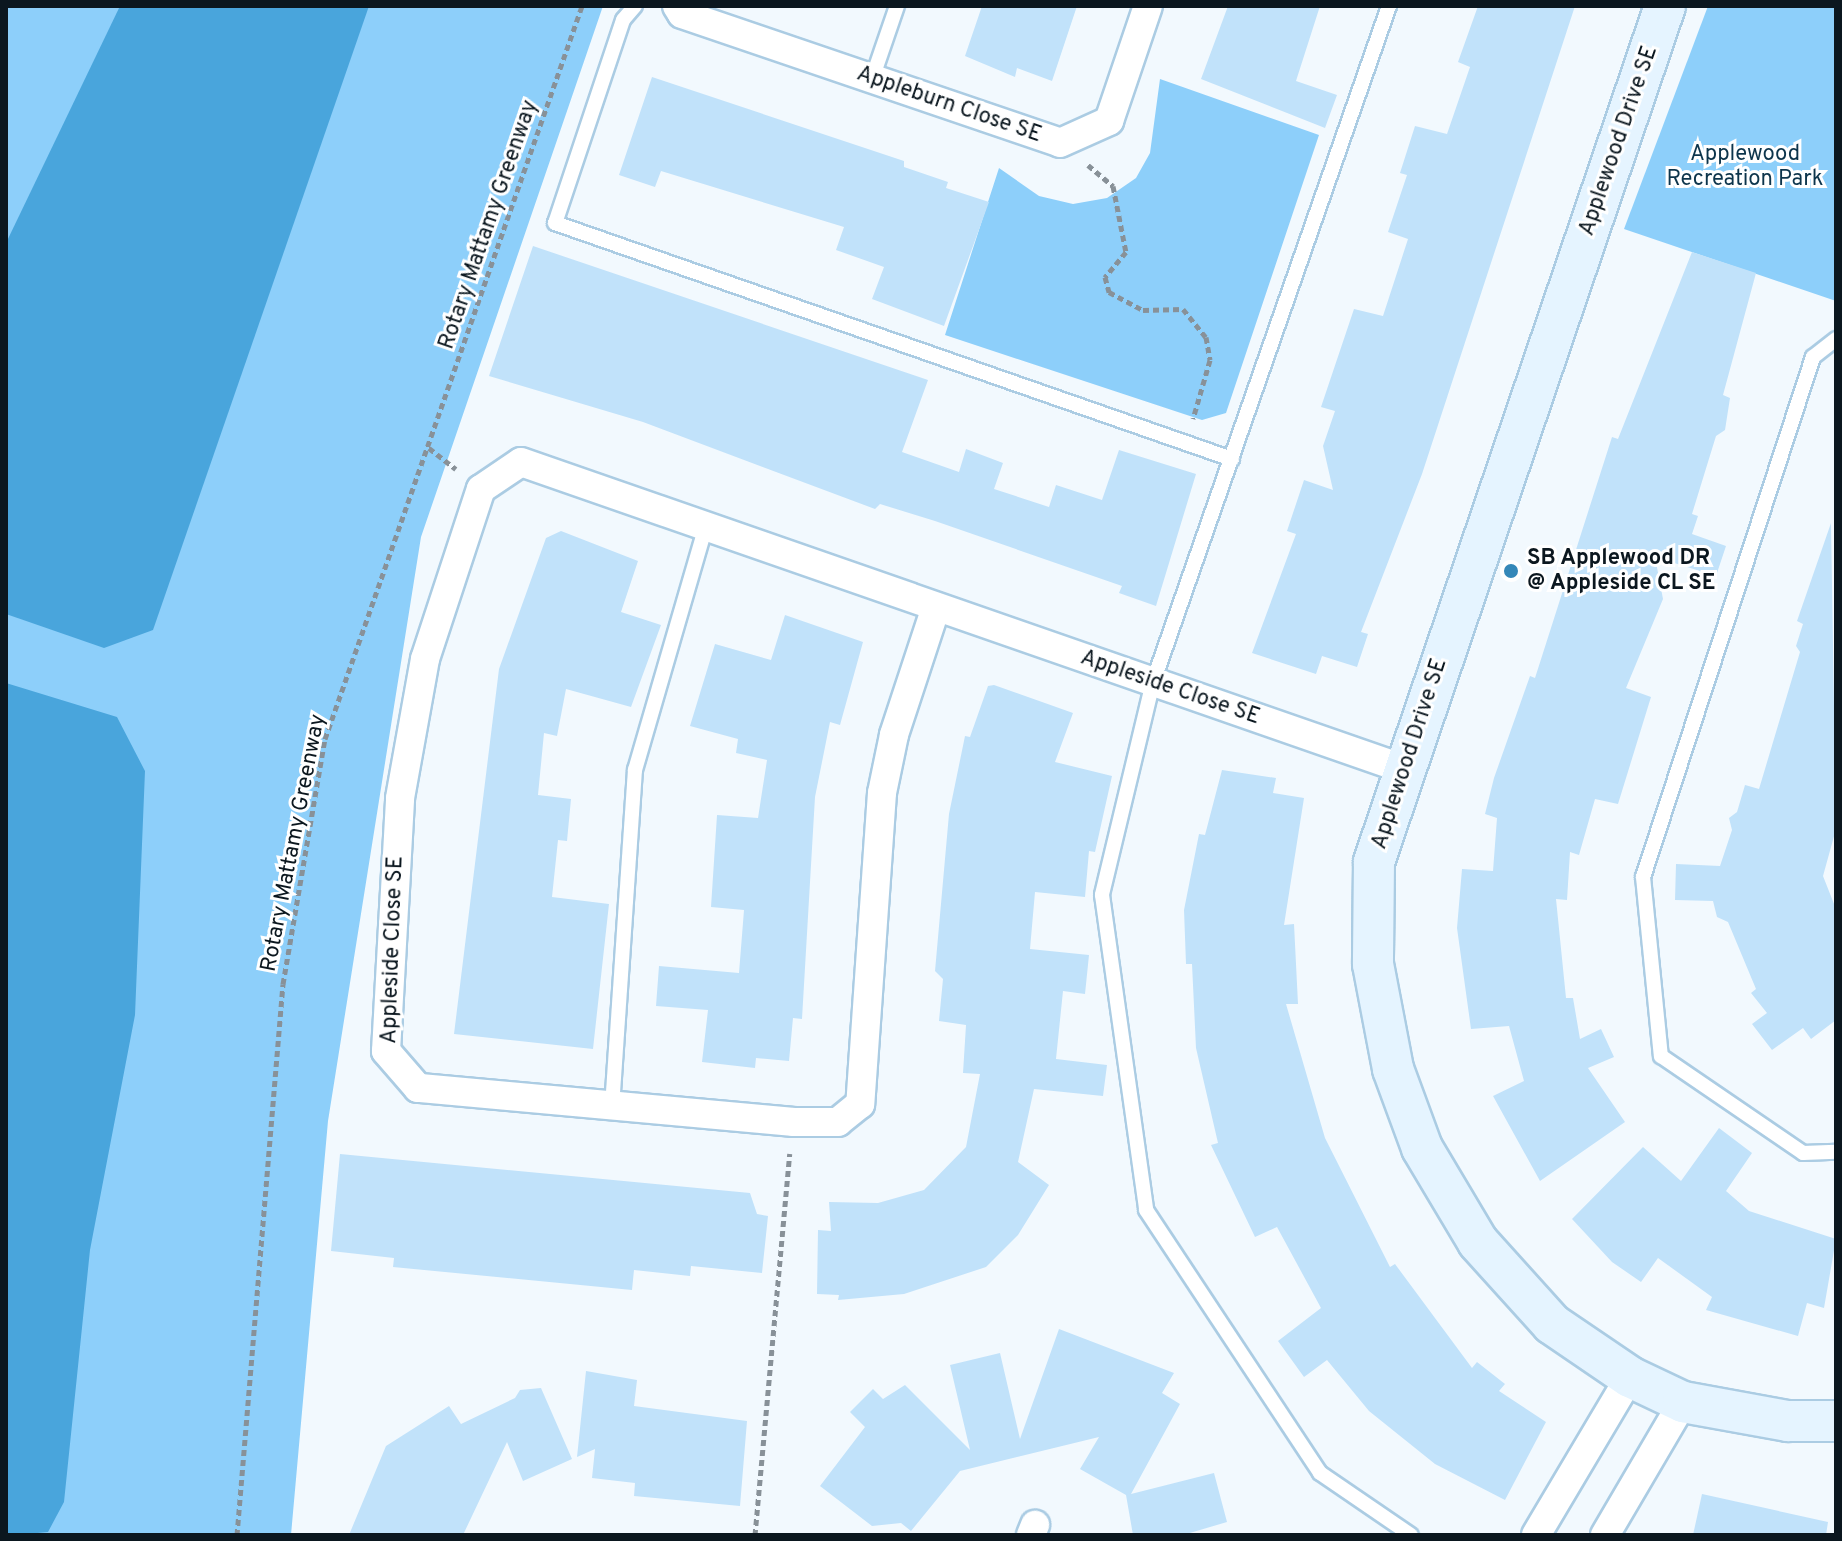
<!DOCTYPE html>
<style>
body{margin:0}
#map{position:relative;width:1842px;height:1541px;overflow:hidden;background:#f2f9fe;font-family:Overpass,sans-serif}
div>[style]{position:absolute}
.green>*{inset:0;background:#8dcffa}
.water>*{inset:0;background:#49a5dc}
.building>*{inset:0;background:#c1e2fa}
.path>*{height:5px;margin-top:-2.5px;transform-origin:0;background:repeating-linear-gradient(90deg,#889198 0 6px,transparent 0 10px)}
.roads{filter:drop-shadow(2px 0 #abcce3) drop-shadow(-2px 0 #abcce3) drop-shadow(0 2px #abcce3) drop-shadow(0 -2px #abcce3)}
.lane>*{height:14px;margin:-7px;padding:0 7px;transform-origin:7px;border-radius:7px;background:#fff}
.street>*{height:28px;margin:-14px;padding:0 14px;transform-origin:14px;border-radius:14px;background:#fff}
.secondary>*{height:40px;margin:-20px;padding:0 20px;transform-origin:20px;border-radius:20px;background:#e5f4ff}
.dots>*{width:22px;height:22px;translate:-50% -50%;box-sizing:border-box;border:4px solid #fff;border-radius:50%}
span{translate:-50% -50%;white-space:nowrap;text-align:center;line-height:1.15;-webkit-text-stroke:6px #fff;paint-order:stroke}
.street-label{font-size:22px;color:#0b171f}
.park-label{font-size:22px;color:#0d354c}
.poi-label{font-size:22px;color:#0b171f;font-weight:700}
.left{translate:0 -50%;text-align:left}
.frame{position:absolute;inset:0;border:8px solid #0b171f;pointer-events:none}
</style>
<div id="map">
<div class="green">
<i style="clip-path:polygon(6px 6px,603px 6px,421px 537px,328px 1121px,291px 1535px,6px 1535px)"></i>
<i style="clip-path:polygon(1708px 6px,1836px 6px,1836px 301px,1624px 229px)"></i>
<i style="clip-path:polygon(1160px 79px,1319px 135px,1226px 413px,1202px 420px,945px 335px,999px 168px,1039px 196px,1073px 204px,1107px 198px,1136px 178px,1150px 153px)"></i>
</div>
<div class="water">
<i style="clip-path:polygon(120px 6px,369px 6px,153px 630px,104px 648px,6px 614px,6px 243px)"></i>
<i style="clip-path:polygon(6px 683px,117px 717px,145px 771px,135px 1015px,90px 1250px,64px 1502px,48px 1532px,17px 1535px,6px 1535px)"></i>
</div>
<div class="building">
<i style="clip-path:polygon(982px 6px,1077px 6px,1052px 81px,1017px 68px,1015px 77px,965px 56px)"></i>
<i style="clip-path:polygon(1228px 6px,1320px 6px,1296px 81px,1337px 95px,1325px 128px,1201px 79px)"></i>
<i style="clip-path:polygon(1478px 6px,1575px 6px,1422px 474px,1361px 632px,1368px 634px,1357px 667px,1322px 656px,1316px 674px,1252px 653px,1296px 534px,1287px 531px,1304px 480px,1333px 490px,1323px 446px,1335px 411px,1321px 407px,1354px 309px,1383px 316px,1408px 239px,1388px 232px,1407px 175px,1400px 173px,1415px 126px,1447px 134px,1470px 67px,1458px 62px)"></i>
<i style="clip-path:polygon(652px 77px,904px 161px,904px 167px,948px 182px,946px 188px,989px 202px,944px 326px,872px 299px,884px 267px,836px 250px,844px 227px,661px 171px,655px 187px,619px 175px)"></i>
<i style="clip-path:polygon(533px 246px,928px 380px,902px 452px,959px 472px,966px 449px,1003px 463px,994px 489px,1049px 507px,1056px 485px,1102px 500px,1119px 450px,1196px 474px,1156px 606px,1119px 593px,1122px 586px,935px 521px,880px 504px,875px 509px,643px 422px,489px 376px)"></i>
<i style="clip-path:polygon(1692px 252px,1756px 273px,1723px 395px,1730px 398px,1725px 430px,1716px 436px,1692px 514px,1698px 516px,1692px 534px,1726px 546px,1716px 576px,1655px 557px,1663px 599px,1626px 688px,1651px 697px,1618px 804px,1595px 799px,1579px 855px,1570px 852px,1567px 900px,1556px 899px,1566px 998px,1573px 998px,1580px 1039px,1601px 1029px,1614px 1057px,1588px 1068px,1625px 1122px,1540px 1181px,1493px 1096px,1524px 1081px,1509px 1026px,1471px 1029px,1457px 928px,1462px 869px,1493px 871px,1497px 818px,1485px 814px,1494px 778px,1530px 676px,1535px 678px,1612px 437px,1618px 439px)"></i>
<i style="clip-path:polygon(1831px 523px,1836px 829px,1823px 876px,1836px 909px,1836px 1020px,1811px 1039px,1803px 1028px,1772px 1050px,1752px 1024px,1767px 1013px,1751px 993px,1756px 989px,1728px 922px,1717px 917px,1713px 901px,1675px 900px,1676px 864px,1720px 866px,1732px 830px,1729px 818px,1737px 812px,1745px 785px,1759px 789px,1800px 652px,1796px 646px,1803px 624px,1797px 621px)"></i>
<i style="clip-path:polygon(561px 531px,638px 561px,621px 612px,661px 625px,631px 707px,566px 689px,557px 736px,544px 733px,538px 795px,571px 799px,567px 841px,558px 840px,552px 897px,609px 904px,593px 1049px,454px 1034px,499px 669px,546px 538px)"></i>
<i style="clip-path:polygon(785px 615px,863px 642px,840px 725px,830px 722px,815px 797px,802px 1019px,793px 1018px,789px 1061px,756px 1058px,755px 1068px,702px 1062px,708px 1010px,656px 1006px,659px 966px,739px 973px,744px 910px,711px 907px,717px 815px,758px 818px,767px 760px,736px 753px,738px 739px,690px 726px,715px 644px,771px 660px)"></i>
<i style="clip-path:polygon(994px 685px,1073px 713px,1055px 762px,1112px 776px,1095px 852px,1089px 851px,1085px 897px,1035px 892px,1030px 949px,1089px 955px,1085px 994px,1063px 991px,1056px 1059px,1107px 1065px,1103px 1096px,1034px 1089px,1018px 1162px,1049px 1185px,1018px 1235px,986px 1267px,904px 1294px,838px 1300px,839px 1295px,817px 1294px,818px 1230px,831px 1231px,829px 1202px,878px 1203px,924px 1190px,966px 1147px,980px 1074px,963px 1073px,966px 1025px,939px 1021px,943px 979px,935px 971px,949px 814px,965px 736px,970px 737px,988px 686px)"></i>
<i style="clip-path:polygon(1222px 770px,1276px 778px,1273px 793px,1304px 798px,1284px 925px,1294px 924px,1298px 1004px,1286px 1004px,1325px 1138px,1390px 1267px,1395px 1264px,1472px 1368px,1477px 1362px,1505px 1384px,1499px 1391px,1546px 1422px,1505px 1500px,1435px 1464px,1369px 1411px,1327px 1360px,1304px 1377px,1278px 1341px,1321px 1308px,1277px 1227px,1255px 1237px,1211px 1145px,1218px 1143px,1196px 1048px,1192px 964px,1186px 964px,1184px 910px,1199px 834px,1205px 835px)"></i>
<i style="clip-path:polygon(1719px 1128px,1752px 1153px,1726px 1191px,1749px 1211px,1836px 1239px,1824px 1308px,1807px 1303px,1798px 1336px,1706px 1310px,1712px 1297px,1658px 1258px,1641px 1282px,1612px 1262px,1572px 1219px,1643px 1147px,1681px 1181px)"></i>
<i style="clip-path:polygon(340px 1154px,750px 1193px,757px 1214px,768px 1216px,762px 1273px,691px 1266px,690px 1276px,634px 1270px,632px 1290px,393px 1267px,394px 1258px,331px 1251px)"></i>
<i style="clip-path:polygon(1059px 1329px,1174px 1373px,1162px 1393px,1180px 1404px,1131px 1494px,1214px 1473px,1227px 1522px,1183px 1535px,1133px 1535px,1126px 1495px,1080px 1469px,1099px 1437px,960px 1471px,911px 1531px,901px 1523px,872px 1526px,820px 1486px,865px 1427px,850px 1412px,873px 1389px,883px 1399px,905px 1385px,970px 1450px,950px 1365px,1000px 1353px,1020px 1439px)"></i>
<i style="clip-path:polygon(586px 1371px,637px 1380px,634px 1406px,747px 1421px,740px 1506px,634px 1496px,635px 1483px,592px 1478px,595px 1449px,577px 1457px)"></i>
<i style="clip-path:polygon(541px 1388px,572px 1459px,523px 1481px,507px 1442px,463px 1535px,349px 1535px,386px 1446px,449px 1406px,461px 1424px,515px 1398px,520px 1390px)"></i>
<i style="clip-path:polygon(1702px 1494px,1828px 1522px,1826px 1535px,1693px 1535px)"></i>
</div>
<div class="path">
<i style="left:1088px;top:165px;width:33px;rotate:40deg"></i>
<i style="left:1113px;top:186px;width:67px;rotate:78.9deg"></i>
<i style="left:1126px;top:252px;width:33px;rotate:130deg"></i>
<i style="left:1105px;top:277px;width:16px;rotate:75deg"></i>
<i style="left:1109px;top:292px;width:38px;rotate:28deg"></i>
<i style="left:1143px;top:310px;width:40px;rotate:-1.4deg"></i>
<i style="left:1183px;top:309px;width:36px;rotate:51deg"></i>
<i style="left:1206px;top:337px;width:23px;rotate:80deg"></i>
<i style="left:1210px;top:360px;width:61px;rotate:106.1deg"></i>
<i style="left:429px;top:448px;width:34px;rotate:38deg"></i>
<i style="left:237px;top:1535px;width:553px;rotate:-85.23deg"></i>
<i style="left:283px;top:984px;width:249px;rotate:-80.3deg"></i>
<i style="left:325px;top:739px;width:777px;rotate:-70.68deg"></i>
<i style="left:755px;top:1535px;width:383px;rotate:-84.8deg"></i>
</div>
<div class="roads">
<div class="lane">
<i style="left:635px;top:6px;width:18px;rotate:131deg"></i>
<i style="left:623px;top:20px;width:214px;rotate:108.5deg"></i>
<i style="left:555px;top:223px;width:717px;rotate:19.22deg"></i>
<i style="left:1389px;top:6px;width:716px;rotate:109.24deg"></i>
<i style="left:1153px;top:682px;width:219px;rotate:103.5deg"></i>
<i style="left:1102px;top:895px;width:318px;rotate:82deg"></i>
<i style="left:1146px;top:1210px;width:315px;rotate:56.5deg"></i>
<i style="left:1320px;top:1473px;width:110px;rotate:34.3deg"></i>
<i style="left:872px;top:79px;width:77px;rotate:-71.1deg"></i>
<i style="left:1836px;top:339px;width:29px;rotate:142deg"></i>
<i style="left:1813px;top:357px;width:547px;rotate:108.1deg"></i>
<i style="left:1643px;top:877px;width:180px;rotate:84.3deg"></i>
<i style="left:1661px;top:1056px;width:172px;rotate:34.3deg"></i>
<i style="left:1803px;top:1153px;width:33px;rotate:-2deg"></i>
<i style="left:612px;top:1107px;width:338px;rotate:-86.1deg"></i>
<i style="left:635px;top:770px;width:254px;rotate:-73.8deg"></i>
</div>
<div class="street">
<i style="left:677px;top:6px;width:9px;rotate:58deg"></i>
<i style="left:682px;top:14px;width:399px;rotate:18.8deg"></i>
<i style="left:1060px;top:143px;width:54px;rotate:-24.2deg"></i>
<i style="left:1109px;top:121px;width:121px;rotate:-71.3deg"></i>
<i style="left:936px;top:607px;width:135px;rotate:108.2deg"></i>
<i style="left:894px;top:735px;width:59px;rotate:101.7deg"></i>
<i style="left:882px;top:793px;width:312px;rotate:94deg"></i>
<i style="left:860px;top:1104px;width:28px;rotate:141deg"></i>
<i style="left:838px;top:1122px;width:44px;rotate:180deg"></i>
<i style="left:794px;top:1122px;width:378px;rotate:-174.8deg"></i>
<i style="left:418px;top:1088px;width:49px;rotate:-130.9deg"></i>
<i style="left:386px;top:1051px;width:253px;rotate:-86.8deg"></i>
<i style="left:400px;top:798px;width:141px;rotate:-79.8deg"></i>
<i style="left:425px;top:659px;width:179px;rotate:-71.8deg"></i>
<i style="left:481px;top:489px;width:48px;rotate:-34deg"></i>
<i style="left:521px;top:462px;width:935px;rotate:19.17deg"></i>
<i style="left:1031px;top:1535px;width:11px;rotate:-68deg"></i>
<i style="left:1536px;top:1535px;width:184px;rotate:-59.3deg"></i>
<i style="left:1605px;top:1535px;width:154px;rotate:-59.6deg"></i>
</div>
<div class="secondary">
<i style="left:1665px;top:6px;width:904px;rotate:108.78deg"></i>
<i style="left:1374px;top:862px;width:102px;rotate:90.6deg"></i>
<i style="left:1373px;top:964px;width:107px;rotate:79.2deg"></i>
<i style="left:1393px;top:1069px;width:84px;rotate:69.8deg"></i>
<i style="left:1422px;top:1148px;width:109px;rotate:59.2deg"></i>
<i style="left:1478px;top:1242px;width:110px;rotate:47.9deg"></i>
<i style="left:1552px;top:1324px;width:94px;rotate:34.2deg"></i>
<i style="left:1630px;top:1377px;width:59px;rotate:25.3deg"></i>
<i style="left:1683px;top:1402px;width:107px;rotate:10.3deg"></i>
<i style="left:1788px;top:1421px;width:48px"></i>
</div>
</div>
<div class="dots">
<i style="left:1511px;top:571px;background:#3487b8"></i>
</div>
<div class="street-label">
<span style="left:949px;top:105px;rotate:19deg">Appleburn Close SE</span>
<span style="left:1619px;top:141px;rotate:-71deg">Applewood Drive SE</span>
<span style="left:489px;top:225px;rotate:-71deg">Rotary Mattamy Greenway</span>
<span style="left:1170px;top:688px;rotate:19deg">Appleside Close SE</span>
<span style="left:1410px;top:754px;rotate:-72deg">Applewood Drive SE</span>
<span style="left:294px;top:843px;rotate:-79deg">Rotary Mattamy Greenway</span>
<span style="left:393px;top:950px;rotate:-88deg">Appleside Close SE</span>
</div>
<div class="park-label">
<span style="left:1745px;top:167px">Applewood<br>Recreation Park</span>
</div>
<div class="poi-label">
<span class="left" style="left:1527px;top:571px">SB Applewood DR<br>@ Appleside CL SE</span>
</div>
<div class="frame"></div>
</div>
